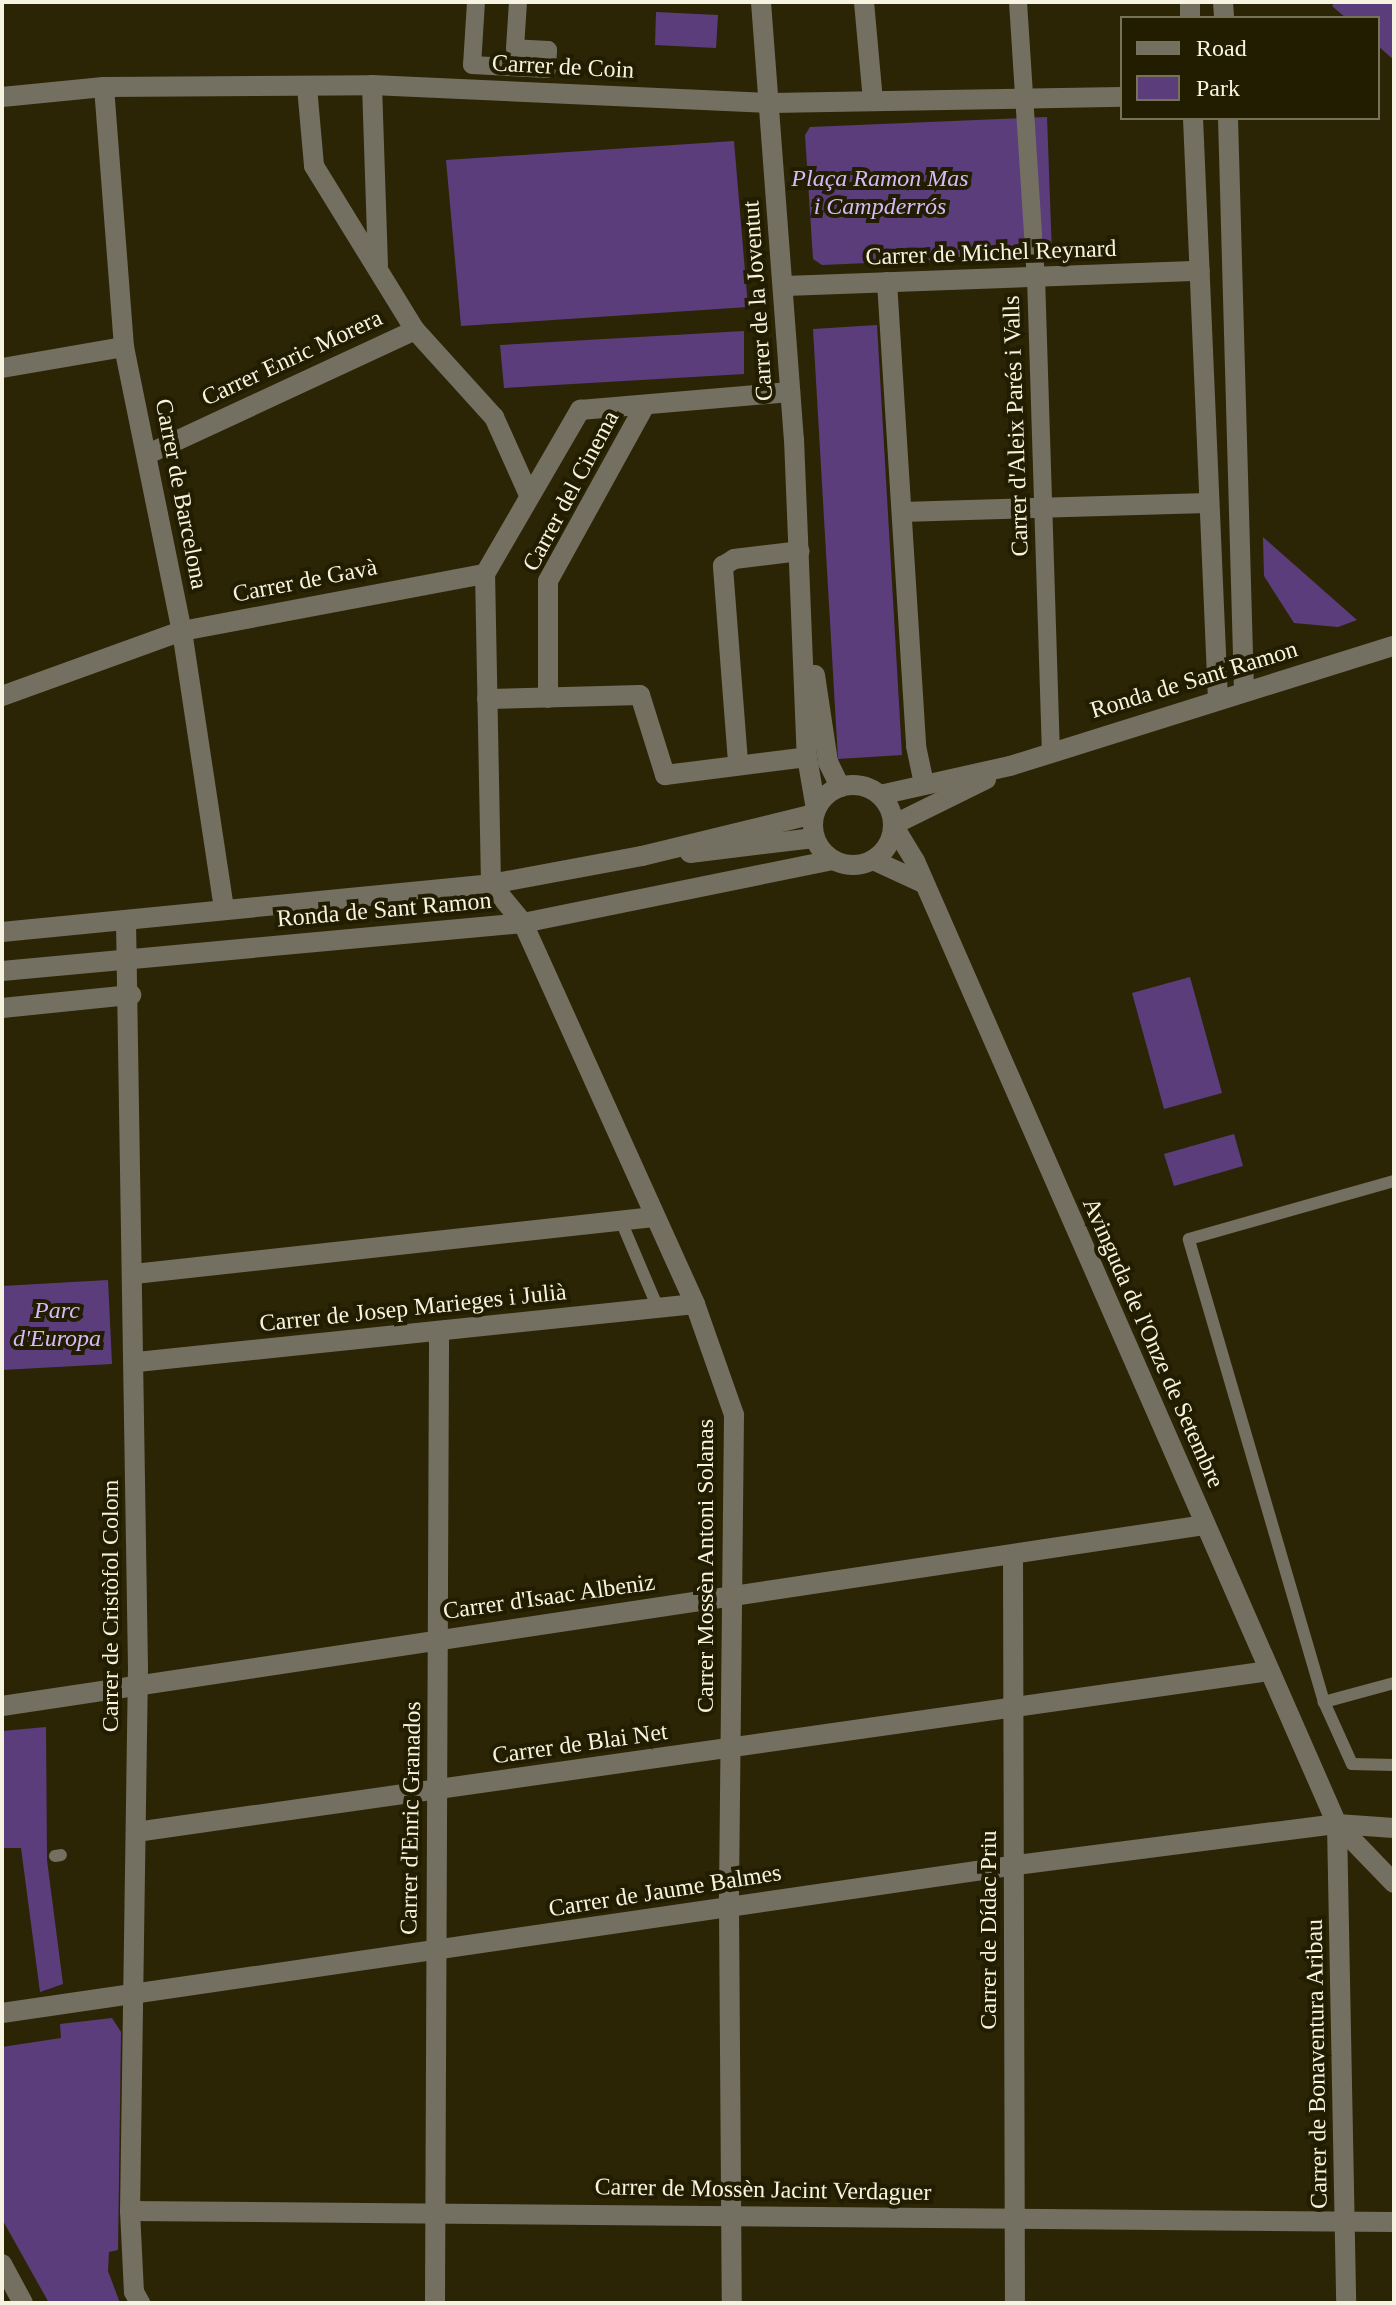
<!DOCTYPE html>
<meta charset="utf-8">
<style>
body{margin:0}
#map{position:relative;width:1396px;height:2305px;overflow:hidden;background:#2c2505;font-family:Georgia,serif}
div>[style]{position:absolute}
.green>*{inset:0;background:#5b3d7c}
.service>*{height:12px;margin:-6px;padding:0 6px;transform-origin:6px;border-radius:6px;background:#737062}
.pedestrian>*{height:18px;margin:-9px;padding:0 9px;transform-origin:9px;border-radius:9px;background:#737062}
.minor>*{height:20px;margin:-10px;padding:0 10px;transform-origin:10px;border-radius:10px;background:#737062}
.minor>.ring{margin:-10px;padding:0;box-sizing:content-box;background:none;border:20px solid #737062;border-radius:50%}
.tertiary>*{height:20px;margin:-10px;padding:0 10px;transform-origin:10px;border-radius:10px;background:#737062}
span{translate:-50% -50%;white-space:nowrap;text-align:center;line-height:1.15;-webkit-text-stroke:8px #221c00;paint-order:stroke}
.street-label{font-size:24px;color:#f6f3e0}
.park-label{font-size:24px;color:#d5baf9;font-style:italic}
.frame{position:absolute;inset:0;border:4px solid #f6f3e0;pointer-events:none}
.legend{position:absolute;left:1120px;top:16px;width:260px;height:104px;box-sizing:border-box;background:#221c00;border:2px solid #77725a;margin:0;padding:10px 14px;list-style:none;font-size:24px;color:#f6f3e0}
.legend li{display:flex;align-items:center;gap:16px;height:40px}
.legend b{width:40px;border:2px solid #77725a}
</style>
<div id="map">
<div class="green">
<i style="clip-path:polygon(1335px 2px,1394px 2px,1394px 60px,1378px 46px,1378px 18px,1346px 18px,1332px 6px)"></i>
<i style="clip-path:polygon(656px 12px,718px 15px,716px 48px,655px 45px)"></i>
<i style="clip-path:polygon(1047px 117px,1052px 255px,822px 265px,813px 259px,805px 135px,810px 127px)"></i>
<i style="clip-path:polygon(734px 141px,748px 307px,461px 326px,446px 160px)"></i>
<i style="clip-path:polygon(877px 325px,902px 755px,838px 759px,813px 329px)"></i>
<i style="clip-path:polygon(744px 331px,744px 374px,504px 388px,500px 345px)"></i>
<i style="clip-path:polygon(1263px 537px,1357px 620px,1338px 627px,1294px 623px,1264px 576px)"></i>
<i style="clip-path:polygon(1190px 977px,1222px 1093px,1164px 1109px,1132px 993px)"></i>
<i style="clip-path:polygon(1234px 1134px,1243px 1166px,1174px 1186px,1164px 1154px)"></i>
<i style="clip-path:polygon(108px 1280px,112px 1364px,2px 1370px,2px 1286px)"></i>
<i style="clip-path:polygon(46px 1727px,47px 1860px,63px 1984px,40px 1992px,21px 1848px,2px 1848px,2px 1731px)"></i>
<i style="clip-path:polygon(112px 2018px,121px 2032px,118px 2250px,109px 2252px,108px 2271px,120px 2303px,49px 2303px,2px 2219px,2px 2047px,61px 2038px,60px 2024px)"></i>
</div>
<div class="service">
<i style="left:621px;top:1221px;width:95px;rotate:67deg"></i>
<i style="left:1394px;top:1683px;width:73px;rotate:164.8deg"></i>
<i style="left:1324px;top:1702px;width:68px;rotate:65.7deg"></i>
<i style="left:1352px;top:1764px;width:42px;rotate:1.4deg"></i>
<i style="left:1324px;top:1702px;width:482px;rotate:-106.3deg"></i>
<i style="left:1189px;top:1239px;width:213px;rotate:-15.8deg"></i>
<i style="left:55px;top:1856px;width:6px;rotate:-9deg"></i>
</div>
<div class="pedestrian">
<i style="left:476px;top:2px;width:63px;rotate:93.6deg"></i>
<i style="left:472px;top:65px;width:75px;rotate:3.1deg"></i>
<i style="left:547px;top:69px;width:19px;rotate:-87deg"></i>
<i style="left:548px;top:50px;width:33px;rotate:-177deg"></i>
<i style="left:515px;top:48px;width:46px;rotate:-86.3deg"></i>
<i style="left:1018px;top:2px;width:276px;rotate:86.3deg"></i>
<i style="left:1036px;top:277px;width:477px;rotate:88.2deg"></i>
</div>
<div class="minor">
<i style="left:761px;top:2px;width:438px;rotate:85.7deg"></i>
<i style="left:794px;top:439px;width:318px;rotate:87.7deg"></i>
<i style="left:807px;top:757px;width:53px;rotate:80.2deg"></i>
<i style="left:864px;top:2px;width:99px;rotate:84.8deg"></i>
<i style="left:1190px;top:2px;width:16px;rotate:90deg"></i>
<i style="left:1223px;top:2px;width:16px;rotate:86deg"></i>
<i style="left:372px;top:85px;width:180px;rotate:88.1deg"></i>
<i style="left:104px;top:87px;width:261px;rotate:85.6deg"></i>
<i style="left:124px;top:347px;width:290px;rotate:78.5deg"></i>
<i style="left:182px;top:631px;width:282px;rotate:81.4deg"></i>
<i style="left:307px;top:87px;width:79px;rotate:84.9deg"></i>
<i style="left:314px;top:166px;width:193px;rotate:58.4deg"></i>
<i style="left:415px;top:330px;width:118px;rotate:47.8deg"></i>
<i style="left:494px;top:417px;width:85px;rotate:65.8deg"></i>
<i style="left:2px;top:97px;width:102px;rotate:-5.6deg"></i>
<i style="left:104px;top:87px;width:268px;rotate:-0.4deg"></i>
<i style="left:372px;top:85px;width:399px;rotate:2.6deg"></i>
<i style="left:771px;top:103px;width:351px;rotate:-1deg"></i>
<i style="left:1193px;top:118px;width:582px;rotate:87.54deg"></i>
<i style="left:1228px;top:118px;width:572px;rotate:88.4deg"></i>
<i style="left:887px;top:282px;width:465px;rotate:86.4deg"></i>
<i style="left:916px;top:746px;width:39px;rotate:78deg"></i>
<i style="left:785px;top:286px;width:415px;rotate:-2.1deg"></i>
<i style="left:2px;top:368px;width:124px;rotate:-9.8deg"></i>
<i style="left:148px;top:454px;width:294px;rotate:-24.9deg"></i>
<i style="left:902px;top:512px;width:306px;rotate:-1.7deg"></i>
<i style="left:815px;top:675px;width:88px;rotate:81.5deg"></i>
<i style="left:828px;top:762px;width:28px;rotate:64deg"></i>
<i style="left:2px;top:696px;width:191px;rotate:-19.9deg"></i>
<i style="left:182px;top:631px;width:308px;rotate:-10.7deg"></i>
<i style="left:548px;top:698px;width:117px;rotate:-90deg"></i>
<i style="left:548px;top:581px;width:201px;rotate:-61.1deg"></i>
<i style="left:487px;top:699px;width:153px;rotate:-1.5deg"></i>
<i style="left:640px;top:695px;width:84px;rotate:72.6deg"></i>
<i style="left:665px;top:775px;width:143px;rotate:-7.2deg"></i>
<i style="left:738px;top:762px;width:197px;rotate:-94.4deg"></i>
<i style="left:723px;top:566px;width:13px;rotate:-32deg"></i>
<i style="left:734px;top:559px;width:66px;rotate:-6.9deg"></i>
<i class="ring" style="left:813px;top:785px;width:60px;height:60px"></i>
<i style="left:880px;top:795px;width:133px;rotate:-12.6deg"></i>
<i style="left:1010px;top:766px;width:402px;rotate:-17.4deg"></i>
<i style="left:893px;top:825px;width:42px;rotate:58.6deg"></i>
<i style="left:915px;top:861px;width:1051px;rotate:66.34deg"></i>
<i style="left:1337px;top:1824px;width:82px;rotate:46deg"></i>
<i style="left:893px;top:825px;width:104px;rotate:-26.3deg"></i>
<i style="left:690px;top:853px;width:125px;rotate:-6.9deg"></i>
<i style="left:873px;top:860px;width:53px;rotate:24.6deg"></i>
<i style="left:491px;top:884px;width:50px;rotate:50.6deg"></i>
<i style="left:523px;top:923px;width:418px;rotate:65.7deg"></i>
<i style="left:695px;top:1304px;width:118px;rotate:70.6deg"></i>
<i style="left:734px;top:1415px;width:492px;rotate:90.6deg"></i>
<i style="left:729px;top:1907px;width:396px;rotate:89.6deg"></i>
<i style="left:491px;top:884px;width:310px;rotate:-91.1deg"></i>
<i style="left:485px;top:574px;width:190px;rotate:-59.9deg"></i>
<i style="left:580px;top:410px;width:211px;rotate:-4.9deg"></i>
<i style="left:126px;top:921px;width:746px;rotate:89.08deg"></i>
<i style="left:138px;top:1667px;width:544px;rotate:90.84deg"></i>
<i style="left:130px;top:2211px;width:81px;rotate:87.2deg"></i>
<i style="left:134px;top:2292px;width:13px;rotate:61deg"></i>
<i style="left:2px;top:932px;width:491px;rotate:-5.6deg"></i>
<i style="left:491px;top:884px;width:154px;rotate:-10.5deg"></i>
<i style="left:642px;top:856px;width:177px;rotate:-13.7deg"></i>
<i style="left:2px;top:971px;width:523px;rotate:-5.26deg"></i>
<i style="left:523px;top:923px;width:315px;rotate:-11.5deg"></i>
<i style="left:2px;top:1008px;width:130px;rotate:-5.8deg"></i>
<i style="left:134px;top:1274px;width:523px;rotate:-6.26deg"></i>
<i style="left:137px;top:1362px;width:561px;rotate:-5.93deg"></i>
<i style="left:1013px;top:1557px;width:746px;rotate:89.85deg"></i>
<i style="left:2px;top:1706px;width:1217px;rotate:-8.56deg"></i>
<i style="left:1337px;top:1824px;width:479px;rotate:88.9deg"></i>
<i style="left:136px;top:1832px;width:1144px;rotate:-8.09deg"></i>
<i style="left:2px;top:2013px;width:1025px;rotate:-8.3deg"></i>
<i style="left:1016px;top:1865px;width:324px;rotate:-7.3deg"></i>
<i style="left:1337px;top:1824px;width:57px;rotate:4deg"></i>
<i style="left:130px;top:2211px;width:1264px;rotate:0.5deg"></i>
<i style="left:435px;top:2303px;width:970px;rotate:-89.76deg"></i>
</div>
<div class="tertiary">
<i style="left:2px;top:2264px;width:44px;rotate:61.7deg"></i>
</div>
<div class="street-label">
<span style="left:563px;top:67px;rotate:3deg">Carrer de Coin</span>
<span style="left:991px;top:253px;rotate:-2deg">Carrer de Michel Reynard</span>
<span style="left:758px;top:301px;rotate:-94deg">Carrer de la Joventut</span>
<span style="left:292px;top:358px;rotate:-25deg">Carrer Enric Morera</span>
<span style="left:1016px;top:426px;rotate:-92deg">Carrer d'Aleix Parés i Valls</span>
<span style="left:571px;top:491px;rotate:-62deg">Carrer del Cinema</span>
<span style="left:181px;top:494px;rotate:79deg">Carrer de Barcelona</span>
<span style="left:305px;top:581px;rotate:-11deg">Carrer de Gavà</span>
<span style="left:1194px;top:680px;rotate:-17deg">Ronda de Sant Ramon</span>
<span style="left:384px;top:910px;rotate:-5deg">Ronda de Sant Ramon</span>
<span style="left:413px;top:1308px;rotate:-6deg">Carrer de Josep Marieges i Julià</span>
<span style="left:1153px;top:1343px;rotate:66deg">Avinguda de l'Onze de Setembre</span>
<span style="left:706px;top:1566px;rotate:-90deg">Carrer Mossèn Antoni Solanas</span>
<span style="left:549px;top:1597px;rotate:-8deg">Carrer d'Isaac Albeniz</span>
<span style="left:111px;top:1606px;rotate:-90deg">Carrer de Cristòfol Colom</span>
<span style="left:580px;top:1744px;rotate:-8deg">Carrer de Blai Net</span>
<span style="left:411px;top:1818px;rotate:-89deg">Carrer d'Enric Granados</span>
<span style="left:665px;top:1891px;rotate:-9deg">Carrer de Jaume Balmes</span>
<span style="left:989px;top:1930px;rotate:-90deg">Carrer de Dídac Priu</span>
<span style="left:1317px;top:2064px;rotate:-91deg">Carrer de Bonaventura Aribau</span>
<span style="left:763px;top:2190px;rotate:1deg">Carrer de Mossèn Jacint Verdaguer</span>
</div>
<div class="park-label">
<span style="left:880px;top:193px">Plaça Ramon Mas<br>i Campderrós</span>
<span style="left:57px;top:1325px">Parc<br>d'Europa</span>
</div>
<div class="frame"></div>
<ul class="legend">
<li><b style="height:10px;background:#737062"></b>Road</li>
<li><b style="height:22px;background:#5b3d7c"></b>Park</li>
</ul>
</div>
